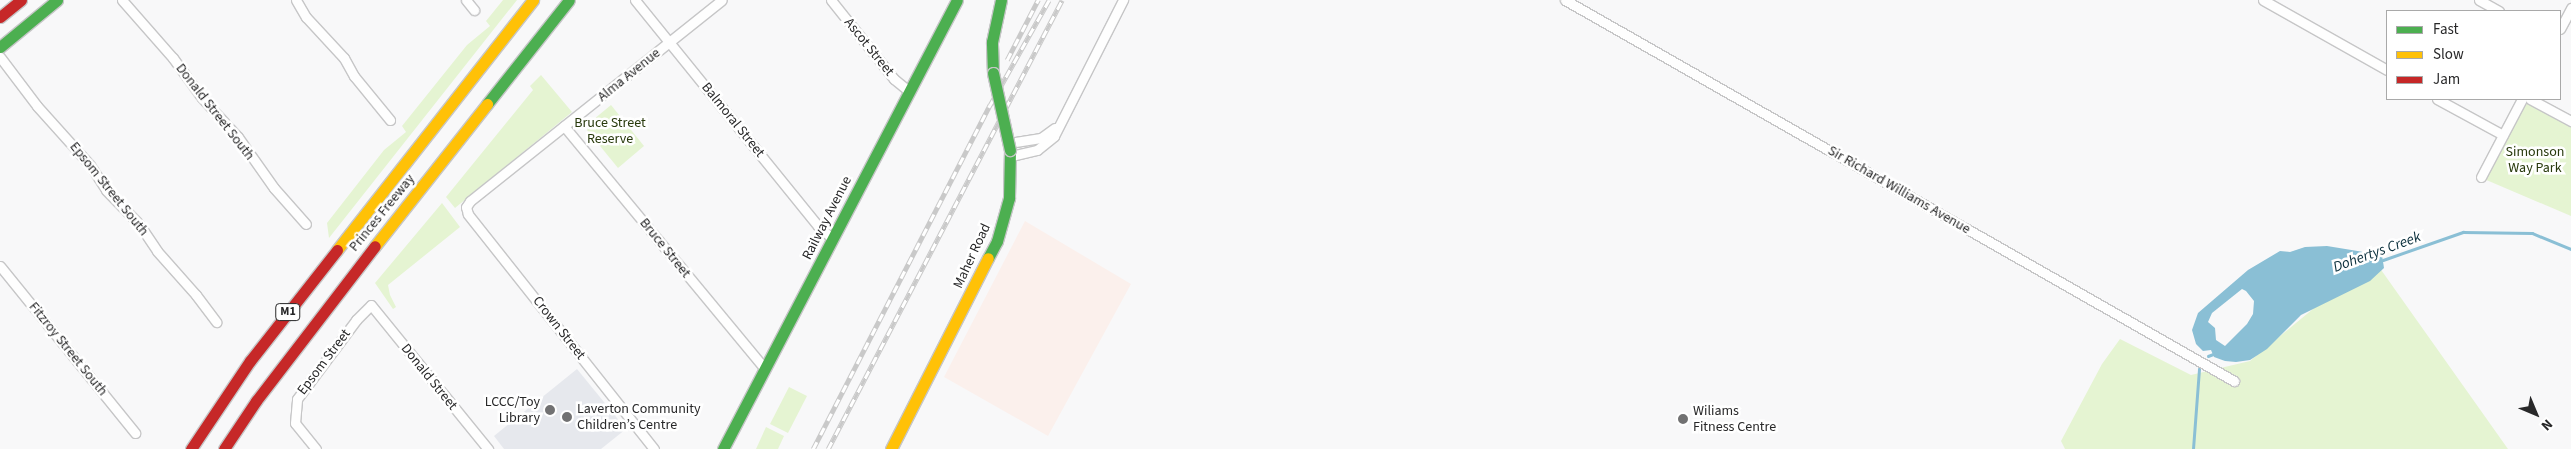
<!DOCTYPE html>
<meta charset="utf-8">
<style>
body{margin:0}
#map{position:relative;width:2571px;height:449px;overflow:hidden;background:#f8f8f9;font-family:"Source Sans 3",sans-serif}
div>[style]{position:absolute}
.industrial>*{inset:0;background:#fbf0ec}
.built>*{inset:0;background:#e6e8ed}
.green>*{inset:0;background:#e5f4d2}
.water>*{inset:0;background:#8abfd5}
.stream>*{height:2.5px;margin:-1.25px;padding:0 1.25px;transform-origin:1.25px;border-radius:1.25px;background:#8abfd5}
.roads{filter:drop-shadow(1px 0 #c6c6c7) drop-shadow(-1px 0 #c6c6c7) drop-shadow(0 1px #c6c6c7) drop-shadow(0 -1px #c6c6c7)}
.street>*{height:9px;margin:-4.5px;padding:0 4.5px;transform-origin:4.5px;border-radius:4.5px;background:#fefefe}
.fast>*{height:11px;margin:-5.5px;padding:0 5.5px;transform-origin:5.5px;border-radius:5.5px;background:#4caf50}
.slow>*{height:11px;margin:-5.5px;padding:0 5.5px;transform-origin:5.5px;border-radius:5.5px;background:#ffc107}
.jam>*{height:11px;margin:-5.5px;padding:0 5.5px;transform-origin:5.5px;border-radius:5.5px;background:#c62828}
.rail>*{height:4.5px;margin-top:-2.25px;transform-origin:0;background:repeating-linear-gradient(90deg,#fff 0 8px,#c9c9c9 0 16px);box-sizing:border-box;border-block:1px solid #c9c9c9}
.bridges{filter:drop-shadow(1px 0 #c6c6c7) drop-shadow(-1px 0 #c6c6c7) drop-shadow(0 1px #c6c6c7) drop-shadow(0 -1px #c6c6c7)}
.fast-bridge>*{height:11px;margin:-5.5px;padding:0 5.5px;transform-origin:5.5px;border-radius:5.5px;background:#4caf50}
.dots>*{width:14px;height:14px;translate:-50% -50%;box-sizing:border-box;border:2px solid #fff;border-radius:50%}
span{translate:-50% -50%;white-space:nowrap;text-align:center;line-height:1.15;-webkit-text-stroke:5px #fff;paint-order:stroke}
.shield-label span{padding:1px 4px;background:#fff;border:1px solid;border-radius:4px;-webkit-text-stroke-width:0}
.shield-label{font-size:12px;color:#282829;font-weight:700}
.street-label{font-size:14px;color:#282829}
.park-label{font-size:14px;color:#28390c}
.poi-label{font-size:14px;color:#282829}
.right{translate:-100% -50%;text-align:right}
.left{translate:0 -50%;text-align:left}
.water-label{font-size:15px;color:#092e3b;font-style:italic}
.legend{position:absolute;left:2386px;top:10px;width:175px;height:90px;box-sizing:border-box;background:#fff;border:1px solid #a9a9a9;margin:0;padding:6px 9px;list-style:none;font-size:15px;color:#282829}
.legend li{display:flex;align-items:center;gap:10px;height:25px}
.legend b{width:25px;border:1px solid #a9a9a9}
.north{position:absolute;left:2511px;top:389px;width:50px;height:50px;-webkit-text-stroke:4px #fff;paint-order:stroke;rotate:135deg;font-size:14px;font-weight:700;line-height:20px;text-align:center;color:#282829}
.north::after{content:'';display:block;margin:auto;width:18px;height:22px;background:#282829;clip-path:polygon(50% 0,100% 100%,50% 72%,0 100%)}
</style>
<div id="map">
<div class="industrial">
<i style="clip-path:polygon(1025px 221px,1131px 284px,1048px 436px,944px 377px)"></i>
</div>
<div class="built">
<i style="clip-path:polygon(577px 369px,626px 429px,601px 449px,504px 449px,494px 436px)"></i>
</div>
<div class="green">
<i style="clip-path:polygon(503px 0,517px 0,329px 238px,327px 223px,384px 150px,406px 132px,402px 126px,467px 45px,490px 26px,486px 21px)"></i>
<i style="clip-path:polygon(541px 75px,572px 112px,455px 208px,446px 197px,533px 90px,530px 86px)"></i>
<i style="clip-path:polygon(2529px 103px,2571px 125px,2571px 216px,2484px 179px,2523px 106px)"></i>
<i style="clip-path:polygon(611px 105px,644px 146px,618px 168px,587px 130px,588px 124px)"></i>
<i style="clip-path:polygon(442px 203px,460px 227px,388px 285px,390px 295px,396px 307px,393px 309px,375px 283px)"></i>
<i style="clip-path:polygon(2367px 250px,2508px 449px,2065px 449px,2061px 441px,2102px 364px,2120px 339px,2191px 375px,2250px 361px,2319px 304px)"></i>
<i style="clip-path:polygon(789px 387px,807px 396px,788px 433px,770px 424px)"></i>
<i style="clip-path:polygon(766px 427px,784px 436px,778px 449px,756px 449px)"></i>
</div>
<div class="water">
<i style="clip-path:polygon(evenodd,2327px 246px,2382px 255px,2384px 268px,2370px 281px,2301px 315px,2267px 349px,2250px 360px,2236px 362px,2225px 361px,2214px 357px,2211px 350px,2203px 351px,2196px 344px,2192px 330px,2198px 313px,2248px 270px,2280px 251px,2290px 252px,2305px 247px,2327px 246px,2242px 289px,2246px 291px,2254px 301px,2253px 314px,2247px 324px,2225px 346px,2216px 340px,2215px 328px,2208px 322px,2212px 313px,2242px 289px)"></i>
</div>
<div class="stream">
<i style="left:2383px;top:260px;width:85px;rotate:-19.3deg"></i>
<i style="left:2463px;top:232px;width:69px;rotate:0.8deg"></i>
<i style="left:2532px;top:233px;width:42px;rotate:22.3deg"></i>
<i style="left:2208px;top:356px;width:9px;rotate:-21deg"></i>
<i style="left:2193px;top:449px;width:80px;rotate:-85.7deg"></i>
</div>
<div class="roads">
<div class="street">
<i style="left:122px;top:0;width:77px;rotate:48.7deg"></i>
<i style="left:173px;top:58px;width:49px;rotate:54.1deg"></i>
<i style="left:202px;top:98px;width:53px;rotate:47.3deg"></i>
<i style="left:238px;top:137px;width:62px;rotate:54.8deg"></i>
<i style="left:274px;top:188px;width:48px;rotate:48.4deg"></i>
<i style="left:296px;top:0;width:20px;rotate:60deg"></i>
<i style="left:306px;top:17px;width:56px;rotate:47.2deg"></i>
<i style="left:344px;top:58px;width:21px;rotate:61deg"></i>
<i style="left:354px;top:76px;width:57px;rotate:50.7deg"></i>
<i style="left:466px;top:0;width:13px;rotate:51deg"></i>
<i style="left:635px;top:0;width:291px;rotate:51deg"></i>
<i style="left:818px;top:226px;width:18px;rotate:41deg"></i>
<i style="left:831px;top:0;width:101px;rotate:51.4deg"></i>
<i style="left:894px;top:79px;width:19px;rotate:39deg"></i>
<i style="left:1565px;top:0;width:770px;rotate:29.66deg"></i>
<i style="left:2263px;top:0;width:142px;rotate:29.4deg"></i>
<i style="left:2479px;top:0;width:23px;rotate:29deg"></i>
<i style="left:2560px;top:29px;width:24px;rotate:-62deg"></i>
<i style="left:0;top:57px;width:61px;rotate:52.9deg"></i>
<i style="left:37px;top:106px;width:79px;rotate:48.1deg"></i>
<i style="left:90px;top:165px;width:30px;rotate:57deg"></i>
<i style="left:106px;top:190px;width:47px;rotate:45.9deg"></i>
<i style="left:139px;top:224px;width:32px;rotate:56deg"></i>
<i style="left:157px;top:251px;width:59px;rotate:48.4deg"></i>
<i style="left:196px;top:295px;width:34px;rotate:53deg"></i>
<i style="left:2437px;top:99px;width:75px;rotate:28.6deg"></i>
<i style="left:2530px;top:99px;width:47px;rotate:28.2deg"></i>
<i style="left:564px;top:126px;width:315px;rotate:50.4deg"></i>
<i style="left:1009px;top:143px;width:32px;rotate:-9deg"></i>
<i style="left:1041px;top:138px;width:17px;rotate:-36deg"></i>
<i style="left:1011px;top:156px;width:27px;rotate:-13deg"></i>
<i style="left:1037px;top:150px;width:22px;rotate:-39deg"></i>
<i style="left:1054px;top:136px;width:153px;rotate:-63.1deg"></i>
<i style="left:2481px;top:177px;width:88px;rotate:-62.3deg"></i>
<i style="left:0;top:266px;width:215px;rotate:51deg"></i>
<i style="left:316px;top:449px;width:33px;rotate:-129deg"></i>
<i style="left:295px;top:423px;width:24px;rotate:-85deg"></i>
<i style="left:297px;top:399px;width:99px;rotate:-53.2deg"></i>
<i style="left:356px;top:320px;width:21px;rotate:-45deg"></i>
<i style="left:371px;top:305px;width:186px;rotate:50.9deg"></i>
<i style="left:654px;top:449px;width:300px;rotate:-128.4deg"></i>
<i style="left:468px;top:214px;width:7px;rotate:-106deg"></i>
<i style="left:466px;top:207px;width:7px;rotate:-56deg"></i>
<i style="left:470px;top:201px;width:322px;rotate:-38.6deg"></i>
</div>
<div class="fast">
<i style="left:0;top:47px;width:74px;rotate:-39.5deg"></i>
<i style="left:993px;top:73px;width:31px;rotate:-92deg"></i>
<i style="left:992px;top:42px;width:43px;rotate:-77.9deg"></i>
<i style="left:487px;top:104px;width:132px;rotate:-51.7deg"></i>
<i style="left:988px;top:258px;width:19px;rotate:-62deg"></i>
<i style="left:997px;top:241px;width:45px;rotate:-74.4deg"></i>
<i style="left:1009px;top:198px;width:48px;rotate:-88.8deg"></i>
<i style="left:723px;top:449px;width:506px;rotate:-62.47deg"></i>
</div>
<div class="slow">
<i style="left:375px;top:246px;width:181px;rotate:-51.7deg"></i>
<i style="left:337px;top:250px;width:318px;rotate:-51.9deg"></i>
<i style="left:891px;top:449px;width:214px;rotate:-63.1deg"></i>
</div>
<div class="jam">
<i style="left:0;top:17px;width:27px;rotate:-39deg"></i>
<i style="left:191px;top:449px;width:106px;rotate:-56.2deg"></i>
<i style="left:250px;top:361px;width:141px;rotate:-51.9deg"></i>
<i style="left:224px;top:449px;width:58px;rotate:-56.3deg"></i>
<i style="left:256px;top:401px;width:195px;rotate:-52.5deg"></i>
</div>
</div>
<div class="rail">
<i style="left:1007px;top:60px;width:68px;rotate:-62.7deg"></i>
<i style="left:813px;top:449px;width:387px;rotate:-62.8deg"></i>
<i style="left:990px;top:105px;width:120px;rotate:-60.7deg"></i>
<i style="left:828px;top:449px;width:506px;rotate:-62.47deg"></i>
</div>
<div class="bridges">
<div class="fast-bridge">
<i style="left:993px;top:73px;width:79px;rotate:77.6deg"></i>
</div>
</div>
<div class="dots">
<i style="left:550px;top:410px;background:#717172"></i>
<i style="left:567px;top:417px;background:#717172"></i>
<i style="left:1683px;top:419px;background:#717172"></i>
</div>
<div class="shield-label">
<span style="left:288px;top:312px">M1</span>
</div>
<div class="street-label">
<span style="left:869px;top:47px;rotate:51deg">Ascot Street</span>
<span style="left:629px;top:75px;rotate:-39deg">Alma Avenue</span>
<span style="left:215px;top:112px;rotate:52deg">Donald Street South</span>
<span style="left:733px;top:120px;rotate:51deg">Balmoral Street</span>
<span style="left:109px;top:189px;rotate:51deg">Epsom Street South</span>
<span style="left:1899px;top:190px;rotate:30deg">Sir Richard Williams Avenue</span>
<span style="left:382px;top:213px;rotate:-51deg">Princes Freeway</span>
<span style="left:827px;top:218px;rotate:-63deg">Railway Avenue</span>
<span style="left:665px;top:248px;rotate:51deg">Bruce Street</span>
<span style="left:972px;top:256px;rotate:-65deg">Maher Road</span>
<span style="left:559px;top:328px;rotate:52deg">Crown Street</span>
<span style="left:68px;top:349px;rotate:51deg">Fitzroy Street South</span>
<span style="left:324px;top:362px;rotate:-53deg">Epsom Street</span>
<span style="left:429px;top:377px;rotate:51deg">Donald Street</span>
</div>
<div class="park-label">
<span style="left:610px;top:131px">Bruce Street<br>Reserve</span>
<span style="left:2535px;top:160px">Simonson<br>Way Park</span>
</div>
<div class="poi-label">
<span class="right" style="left:540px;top:410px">LCCC/Toy<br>Library</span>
<span class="left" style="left:577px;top:417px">Laverton Community<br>Children’s Centre</span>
<span class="left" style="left:1693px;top:419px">Wiliams<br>Fitness Centre</span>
</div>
<div class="water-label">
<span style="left:2377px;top:252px;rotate:-20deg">Dohertys Creek</span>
</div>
<ul class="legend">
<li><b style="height:6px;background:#4caf50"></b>Fast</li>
<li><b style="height:6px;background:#ffc107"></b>Slow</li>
<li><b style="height:6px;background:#c62828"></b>Jam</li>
</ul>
<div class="north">N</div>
</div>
